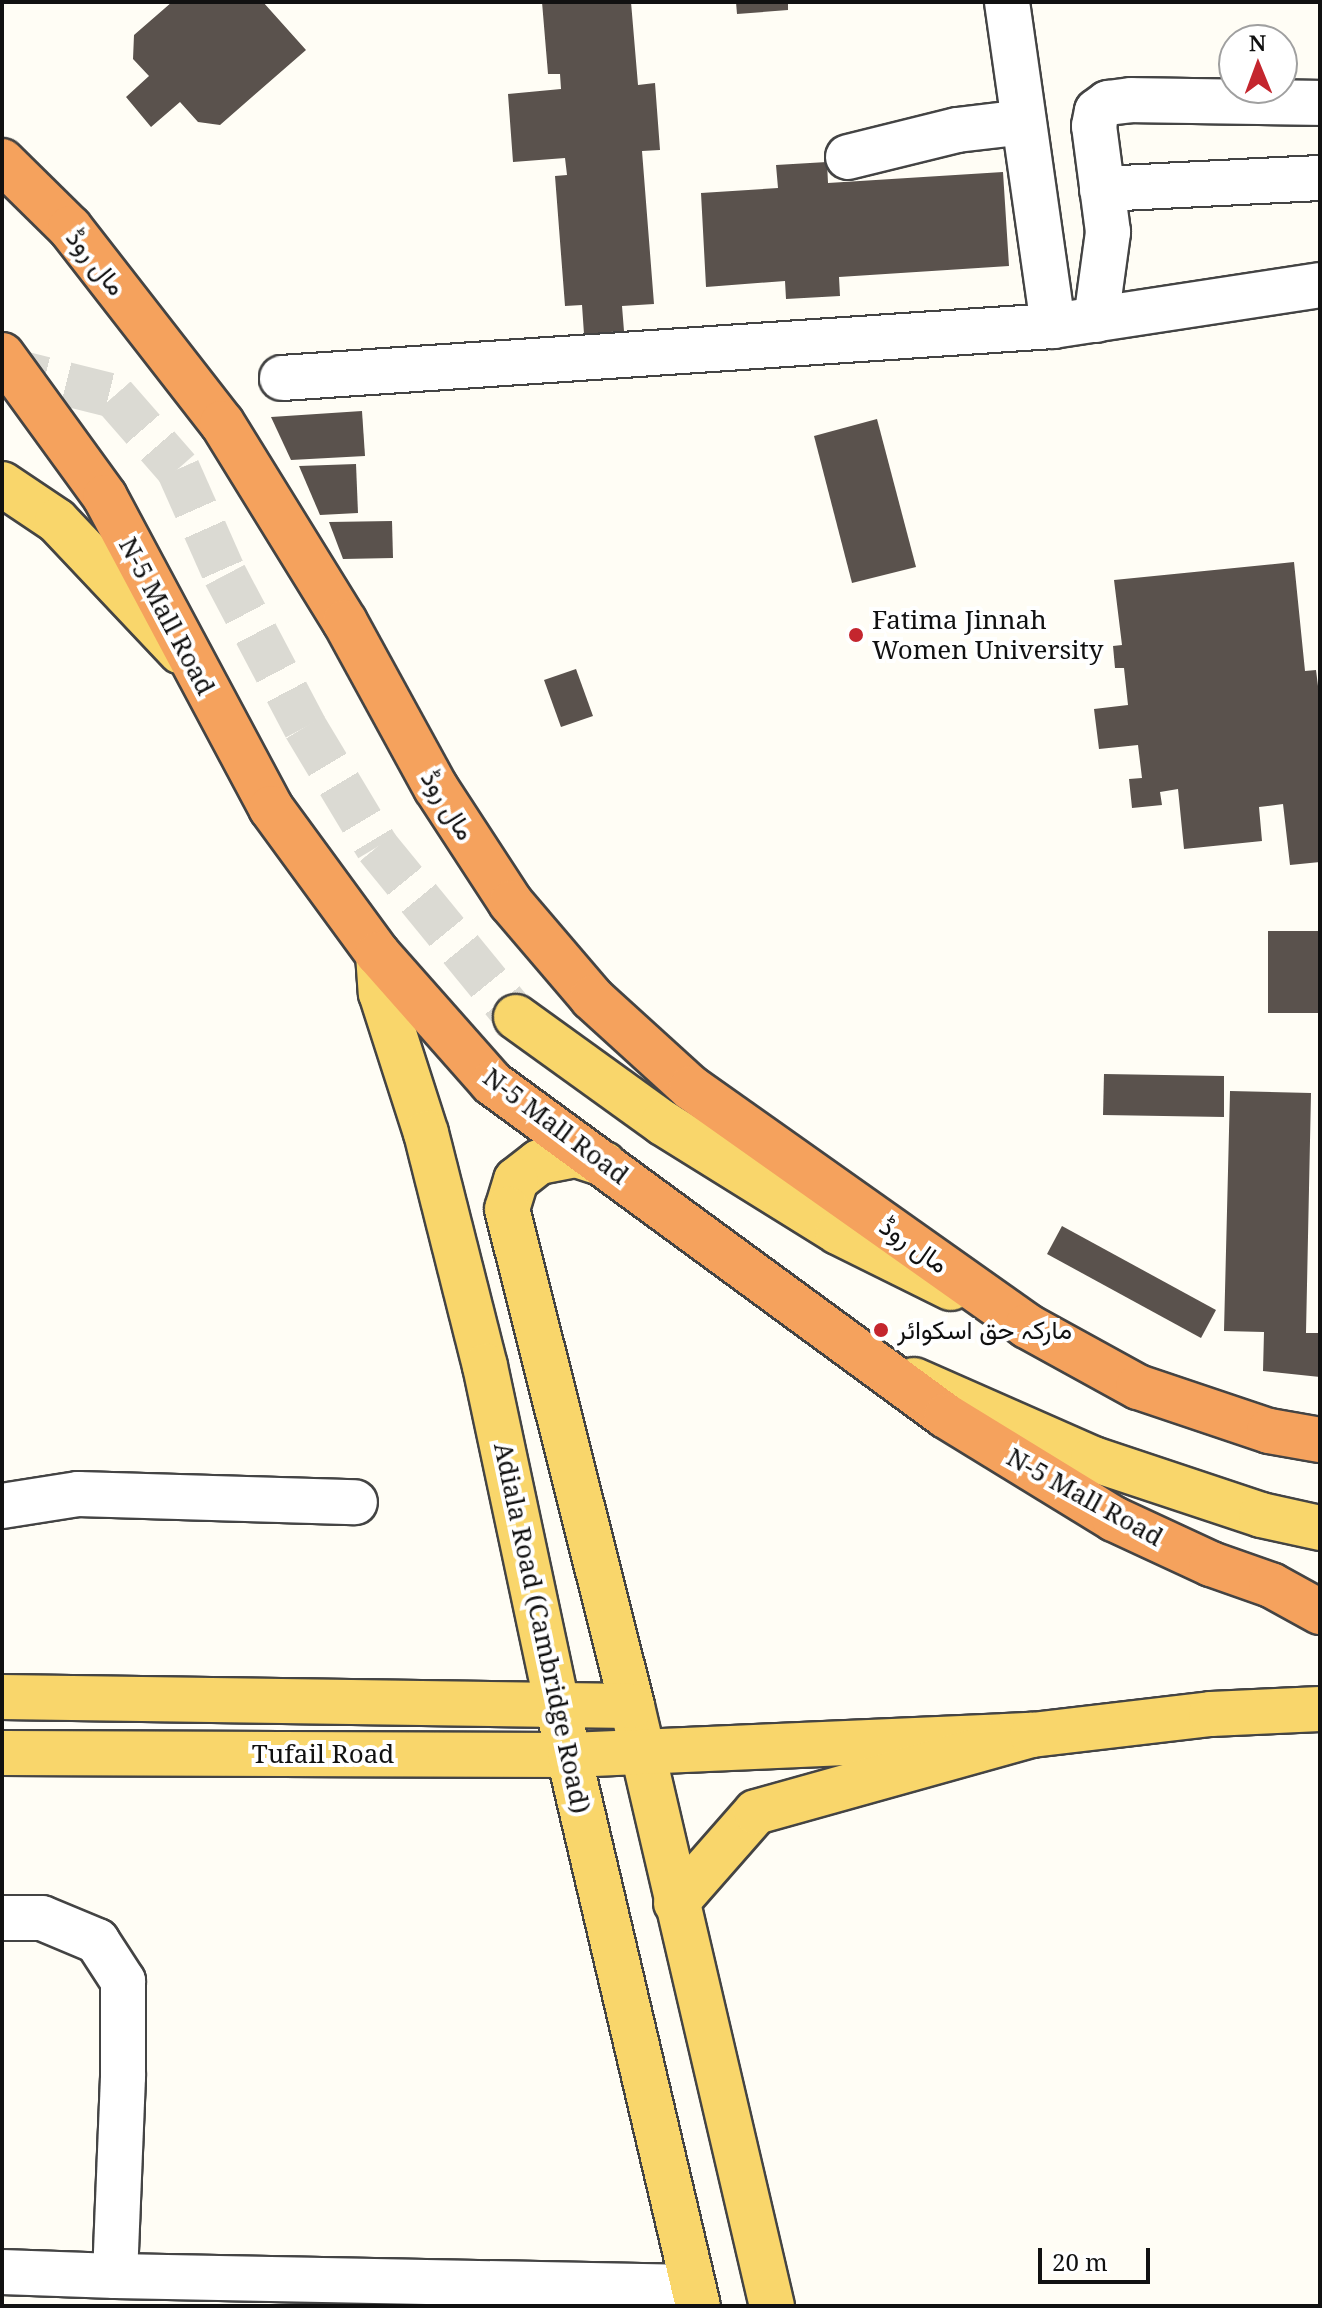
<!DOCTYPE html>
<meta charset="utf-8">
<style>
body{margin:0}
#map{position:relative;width:1322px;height:2308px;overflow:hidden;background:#fffdf5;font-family:"Noto Serif",Vazirmatn,serif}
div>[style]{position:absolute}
.building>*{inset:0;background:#5a524d}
.major-tunnel>*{height:44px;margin-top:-22px;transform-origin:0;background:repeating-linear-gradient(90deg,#dbdad3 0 44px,transparent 0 66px)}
.roads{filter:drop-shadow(2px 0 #444) drop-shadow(-2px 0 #444) drop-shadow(0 2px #444) drop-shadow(0 -2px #444)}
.minor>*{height:44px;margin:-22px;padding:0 22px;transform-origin:22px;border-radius:22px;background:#fff}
.major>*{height:44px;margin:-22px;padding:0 22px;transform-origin:22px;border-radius:22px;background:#f9d66b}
.highway>*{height:44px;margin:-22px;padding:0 22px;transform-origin:22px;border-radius:22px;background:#f5a25d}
.dots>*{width:22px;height:22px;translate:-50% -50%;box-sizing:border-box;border:4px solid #fff;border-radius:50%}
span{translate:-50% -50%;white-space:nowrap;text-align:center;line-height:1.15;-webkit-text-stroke:8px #fff;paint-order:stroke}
.street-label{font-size:26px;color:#111}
.poi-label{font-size:26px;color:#111}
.left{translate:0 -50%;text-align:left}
.frame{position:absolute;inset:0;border:4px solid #111;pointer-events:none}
.north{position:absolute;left:1218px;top:24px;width:80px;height:80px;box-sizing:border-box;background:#fff;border:2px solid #a0a0a0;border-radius:50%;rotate:359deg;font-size:22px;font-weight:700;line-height:32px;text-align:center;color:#111}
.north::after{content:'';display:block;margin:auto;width:28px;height:36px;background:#c4262e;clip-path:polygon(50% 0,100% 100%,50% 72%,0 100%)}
.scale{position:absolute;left:1038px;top:2248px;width:112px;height:36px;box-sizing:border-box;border:4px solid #111;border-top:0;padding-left:10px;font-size:24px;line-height:28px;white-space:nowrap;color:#111;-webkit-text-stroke:6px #fff;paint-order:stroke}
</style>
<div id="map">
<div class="building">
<i style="clip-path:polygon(172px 2px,263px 2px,306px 50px,220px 125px,198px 122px,180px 102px,151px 127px,126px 97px,149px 76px,133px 59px,134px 35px)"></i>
<i style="clip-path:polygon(542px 2px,631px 2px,638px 85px,655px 83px,660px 150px,642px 151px,654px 304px,622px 306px,624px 331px,584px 334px,582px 305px,565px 306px,555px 176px,567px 175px,565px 158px,513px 162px,508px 94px,561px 89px,560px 74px,548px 74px)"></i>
<i style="clip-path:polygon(736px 2px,788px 2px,788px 10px,737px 14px)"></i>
<i style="clip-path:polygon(827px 162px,828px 183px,1003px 172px,1009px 266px,839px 277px,840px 296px,786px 299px,785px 281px,706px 287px,701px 193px,778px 188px,776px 165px)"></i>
<i style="clip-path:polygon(362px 411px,365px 456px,291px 460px,271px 417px)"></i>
<i style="clip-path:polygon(877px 419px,916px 567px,852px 583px,814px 436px)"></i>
<i style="clip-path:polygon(356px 464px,358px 513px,320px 515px,299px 466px)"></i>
<i style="clip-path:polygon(392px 521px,393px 558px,343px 559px,329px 522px)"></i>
<i style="clip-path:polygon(1294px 562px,1305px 671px,1316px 670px,1320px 702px,1320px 862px,1290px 865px,1283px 804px,1259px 807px,1262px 841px,1184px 849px,1178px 789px,1160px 792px,1162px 805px,1132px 808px,1129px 779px,1142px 778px,1138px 745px,1099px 749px,1094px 709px,1128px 705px,1124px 668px,1115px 668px,1113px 646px,1122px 645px,1114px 580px)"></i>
<i style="clip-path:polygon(576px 669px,593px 716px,561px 727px,544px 680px)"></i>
<i style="clip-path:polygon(1268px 931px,1320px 931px,1320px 1013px,1268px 1013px)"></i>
<i style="clip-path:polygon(1104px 1074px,1224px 1076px,1224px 1117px,1103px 1115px)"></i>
<i style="clip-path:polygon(1230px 1091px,1311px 1093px,1306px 1333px,1320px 1333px,1320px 1377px,1263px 1371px,1264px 1332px,1224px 1331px)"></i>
<i style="clip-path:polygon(1062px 1226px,1216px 1310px,1201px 1338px,1047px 1254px)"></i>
</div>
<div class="major-tunnel">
<i style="left:2px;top:368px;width:115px;rotate:14deg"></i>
<i style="left:114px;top:396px;width:97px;rotate:48.8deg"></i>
<i style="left:178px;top:469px;width:116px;rotate:66.1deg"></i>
<i style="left:225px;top:575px;width:172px;rotate:62.2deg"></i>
<i style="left:305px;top:727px;width:140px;rotate:59deg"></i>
<i style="left:377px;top:847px;width:220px;rotate:50.7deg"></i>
</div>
<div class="roads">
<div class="minor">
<i style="left:1007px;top:2px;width:327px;rotate:81.9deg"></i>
<i style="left:848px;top:157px;width:112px;rotate:-13.9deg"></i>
<i style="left:957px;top:130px;width:67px;rotate:-6.8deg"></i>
<i style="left:1102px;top:189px;width:218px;rotate:-2.9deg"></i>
<i style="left:1096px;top:320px;width:89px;rotate:-82.2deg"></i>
<i style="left:1108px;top:232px;width:107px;rotate:-97.5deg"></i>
<i style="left:1094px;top:126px;width:15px;rotate:-79deg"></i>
<i style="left:1097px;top:111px;width:14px;rotate:-36deg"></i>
<i style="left:1108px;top:103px;width:23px;rotate:-7deg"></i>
<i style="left:1131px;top:100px;width:189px;rotate:0.9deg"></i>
<i style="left:282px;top:378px;width:773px;rotate:-3.86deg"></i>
<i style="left:1053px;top:326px;width:270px;rotate:-8.7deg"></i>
<i style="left:2px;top:1506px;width:77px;rotate:-9deg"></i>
<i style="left:78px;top:1494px;width:277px;rotate:1.7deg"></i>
<i style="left:2px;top:1918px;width:40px"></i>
<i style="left:42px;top:1918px;width:60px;rotate:22.7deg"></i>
<i style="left:97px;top:1941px;width:48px;rotate:57deg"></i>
<i style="left:123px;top:1981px;width:96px;rotate:90deg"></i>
<i style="left:123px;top:2077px;width:199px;rotate:92.3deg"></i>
<i style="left:115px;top:2276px;width:113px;rotate:-178deg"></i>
<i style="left:115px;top:2276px;width:578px;rotate:1.09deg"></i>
</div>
<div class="major">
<i style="left:2px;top:484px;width:66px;rotate:33.9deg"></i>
<i style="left:57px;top:521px;width:180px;rotate:46.6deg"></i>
<i style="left:378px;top:954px;width:39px;rotate:86deg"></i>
<i style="left:381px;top:993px;width:147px;rotate:72.2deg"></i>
<i style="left:426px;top:1133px;width:240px;rotate:75.8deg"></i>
<i style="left:485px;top:1366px;width:347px;rotate:78deg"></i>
<i style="left:557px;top:1705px;width:617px;rotate:76.8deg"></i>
<i style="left:516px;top:1017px;width:181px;rotate:35.8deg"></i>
<i style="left:663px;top:1123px;width:206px;rotate:31.9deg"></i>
<i style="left:838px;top:1232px;width:126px;rotate:26.4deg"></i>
<i style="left:604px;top:1164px;width:29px;rotate:-162deg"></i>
<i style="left:576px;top:1155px;width:38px;rotate:169deg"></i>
<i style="left:539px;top:1162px;width:29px;rotate:142deg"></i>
<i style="left:516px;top:1180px;width:30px;rotate:107deg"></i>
<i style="left:507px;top:1209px;width:512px;rotate:75.88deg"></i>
<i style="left:632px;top:1706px;width:616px;rotate:76.87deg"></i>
<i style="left:914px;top:1380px;width:196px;rotate:23.8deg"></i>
<i style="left:1093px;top:1459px;width:177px;rotate:18.4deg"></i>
<i style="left:1261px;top:1515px;width:60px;rotate:12.4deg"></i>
<i style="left:2px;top:1697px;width:630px;rotate:0.82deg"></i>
<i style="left:2px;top:1753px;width:568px;rotate:0.2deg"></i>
<i style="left:570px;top:1755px;width:462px;rotate:-2.5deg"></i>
<i style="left:676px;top:1903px;width:121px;rotate:-48.7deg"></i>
<i style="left:756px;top:1812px;width:287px;rotate:-15.6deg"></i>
<i style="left:1032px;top:1735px;width:180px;rotate:-6.7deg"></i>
<i style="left:1211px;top:1714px;width:109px;rotate:-2.6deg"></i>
</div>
<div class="highway">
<i style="left:2px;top:161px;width:95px;rotate:44.6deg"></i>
<i style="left:70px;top:228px;width:247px;rotate:52.1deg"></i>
<i style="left:222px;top:423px;width:234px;rotate:58.3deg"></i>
<i style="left:345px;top:622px;width:189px;rotate:61.3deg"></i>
<i style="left:436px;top:788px;width:137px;rotate:56.9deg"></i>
<i style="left:511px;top:903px;width:125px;rotate:49.5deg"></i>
<i style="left:592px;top:998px;width:134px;rotate:42.3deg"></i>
<i style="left:691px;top:1088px;width:412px;rotate:35.3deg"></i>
<i style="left:1027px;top:1326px;width:127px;rotate:28.8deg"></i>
<i style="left:1138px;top:1387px;width:138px;rotate:18.6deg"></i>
<i style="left:1269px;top:1431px;width:52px;rotate:10deg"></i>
<i style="left:2px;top:355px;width:175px;rotate:54deg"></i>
<i style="left:105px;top:497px;width:353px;rotate:61.9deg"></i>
<i style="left:271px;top:808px;width:181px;rotate:53.8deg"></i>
<i style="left:378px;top:954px;width:172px;rotate:48.5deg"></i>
<i style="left:492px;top:1083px;width:563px;rotate:36.26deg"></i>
<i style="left:946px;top:1416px;width:197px;rotate:31.5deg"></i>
<i style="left:1114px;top:1519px;width:107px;rotate:24.9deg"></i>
<i style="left:1211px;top:1564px;width:64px;rotate:19.3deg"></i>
<i style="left:1271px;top:1585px;width:56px;rotate:28.9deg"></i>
</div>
</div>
<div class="dots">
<i style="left:856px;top:635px;background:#c4262e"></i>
<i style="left:881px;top:1330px;background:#c4262e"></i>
</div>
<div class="street-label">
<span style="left:96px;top:262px;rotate:51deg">مال روڈ</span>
<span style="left:167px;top:616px;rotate:62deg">N-5 Mall Road</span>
<span style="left:448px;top:805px;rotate:58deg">مال روڈ</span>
<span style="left:556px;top:1126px;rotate:37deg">N-5 Mall Road</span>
<span style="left:914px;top:1245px;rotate:35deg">مال روڈ</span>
<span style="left:1085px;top:1497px;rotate:29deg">N-5 Mall Road</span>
<span style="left:542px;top:1628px;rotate:78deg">Adiala Road (Cambridge Road)</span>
<span style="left:323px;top:1754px">Tufail Road</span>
</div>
<div class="poi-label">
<span class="left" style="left:872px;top:635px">Fatima Jinnah<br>Women University</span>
<span class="left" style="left:897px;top:1330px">مارکہ حق اسکوائر</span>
</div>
<div class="frame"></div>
<div class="north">N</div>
<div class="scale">20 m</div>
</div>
